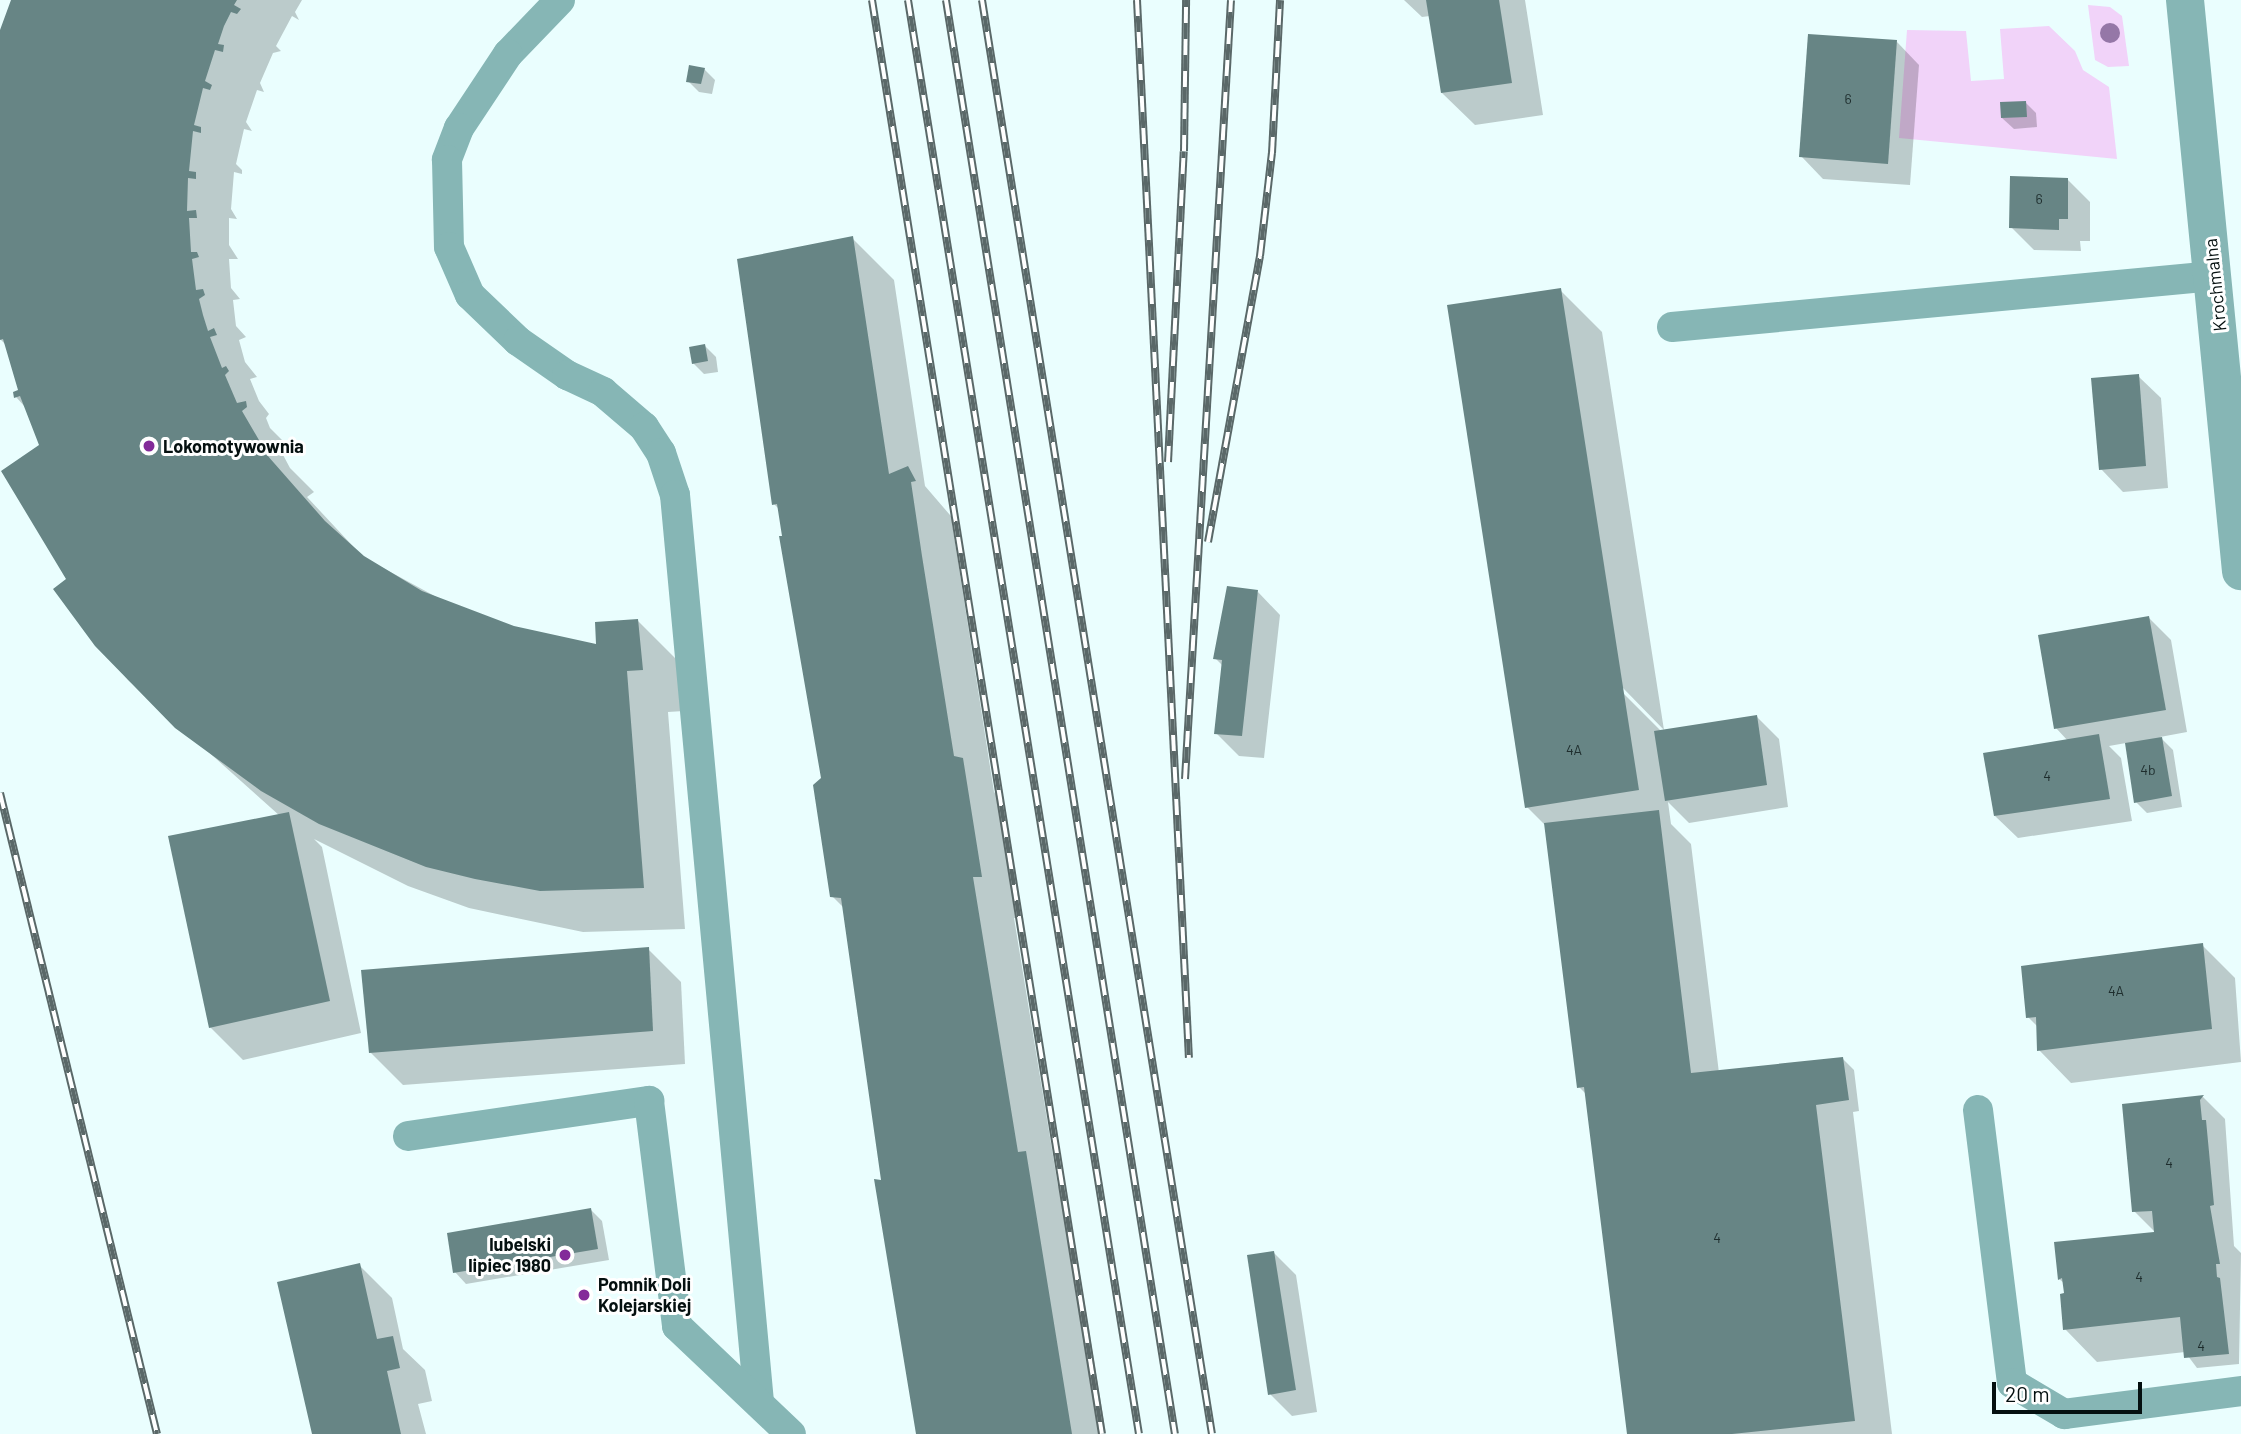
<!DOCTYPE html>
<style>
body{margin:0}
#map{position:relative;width:2241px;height:1434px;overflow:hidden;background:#eafefe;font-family:Barlow,sans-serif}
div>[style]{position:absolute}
.green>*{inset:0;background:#f1d3f9}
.shadow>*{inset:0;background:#0003}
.building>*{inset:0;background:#678585}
.service>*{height:30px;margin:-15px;padding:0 15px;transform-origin:15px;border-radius:15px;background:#86b6b5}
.minor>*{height:38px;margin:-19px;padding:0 19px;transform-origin:19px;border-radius:19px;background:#86b6b5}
.rail>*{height:8px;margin-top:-4px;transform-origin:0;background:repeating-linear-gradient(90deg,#fff 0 16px,#5a6868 0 32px);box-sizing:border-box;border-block:2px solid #5a6868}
.trees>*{width:20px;height:20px;margin:-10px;border-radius:50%;background:#9577a7}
.dots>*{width:19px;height:19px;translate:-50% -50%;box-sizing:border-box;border:4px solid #fff;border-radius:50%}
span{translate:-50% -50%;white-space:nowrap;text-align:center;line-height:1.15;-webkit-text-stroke:6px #fff;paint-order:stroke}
.number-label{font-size:14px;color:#1e2d2d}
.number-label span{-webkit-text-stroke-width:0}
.street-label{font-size:18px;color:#051010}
.poi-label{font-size:18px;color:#051010;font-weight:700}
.left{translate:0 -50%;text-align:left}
.right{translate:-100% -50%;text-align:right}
.scale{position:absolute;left:1992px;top:1382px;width:150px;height:32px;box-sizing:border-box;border:4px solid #051010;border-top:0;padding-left:9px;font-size:21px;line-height:24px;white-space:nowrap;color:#051010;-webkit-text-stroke:5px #fff;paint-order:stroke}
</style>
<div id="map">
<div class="green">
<i style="clip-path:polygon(2088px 5px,2110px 7px,2122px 16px,2129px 66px,2108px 67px,2095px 60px)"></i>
<i style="clip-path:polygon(2049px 26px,2075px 51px,2083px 70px,2109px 87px,2117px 159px,1899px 138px,1907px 30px,1966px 31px,1971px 81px,2004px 79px,2000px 29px)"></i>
</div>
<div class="shadow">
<i style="clip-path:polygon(12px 0,302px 0,295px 12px,299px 20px,292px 16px,276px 46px,281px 51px,273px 53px,260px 83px,264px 92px,257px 90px,246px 122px,252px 131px,244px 129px,236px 164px,242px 170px,242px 174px,234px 172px,231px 209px,237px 219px,229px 218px,229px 245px,238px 259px,229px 259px,231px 288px,240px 299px,233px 300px,236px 326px,246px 337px,239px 340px,245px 362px,257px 377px,250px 379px,259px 401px,269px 414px,266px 418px,270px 428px,287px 445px,282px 453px,290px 468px,314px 492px,307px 497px,363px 557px,464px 612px,549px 638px,598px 646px,638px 621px,679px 662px,684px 711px,668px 712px,685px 929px,583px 932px,469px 908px,408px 886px,314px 839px,322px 847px,361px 1033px,243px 1060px,210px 1027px,280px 816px,128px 680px,55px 589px,68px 580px,41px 446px,26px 408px,16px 397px,21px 391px,8px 347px,0 339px,0 47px)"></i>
<i style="clip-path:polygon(1404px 0,1525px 0,1543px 115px,1475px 125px,1442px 93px,1430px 16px,1422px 17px)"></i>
<i style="clip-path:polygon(1897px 42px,1919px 65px,1910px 185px,1823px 179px,1801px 156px)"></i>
<i style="clip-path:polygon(704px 69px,715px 80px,712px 94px,699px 92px,688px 81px)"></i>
<i style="clip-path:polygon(2025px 102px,2036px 113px,2037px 127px,2014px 129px,2002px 118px)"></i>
<i style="clip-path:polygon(2068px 180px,2090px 202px,2090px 241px,2080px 241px,2081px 251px,2034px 250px,2011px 227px)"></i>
<i style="clip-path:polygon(852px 238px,894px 280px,925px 486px,956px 522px,952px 523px,994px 792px,1004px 802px,1022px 918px,1014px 918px,1058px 1186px,1067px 1195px,1106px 1434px,917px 1434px,844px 908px,832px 896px,823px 779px,780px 510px,774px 504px)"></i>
<i style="clip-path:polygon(1560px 290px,1602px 332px,1664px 730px,1623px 688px,1623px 693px,1667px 737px,1756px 716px,1779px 739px,1788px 807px,1689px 823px,1668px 802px,1671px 824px,1691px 844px,1719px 1073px,1843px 1059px,1854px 1070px,1859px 1111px,1853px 1112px,1892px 1434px,1629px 1434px,1587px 1095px,1579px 1087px,1547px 827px,1527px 807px)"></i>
<i style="clip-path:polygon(705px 346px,716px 357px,718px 372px,704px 374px,693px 363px)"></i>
<i style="clip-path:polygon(2138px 376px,2161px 398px,2168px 488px,2123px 492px,2101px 469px)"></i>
<i style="clip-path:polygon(1258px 592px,1280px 615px,1264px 758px,1239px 756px,1216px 733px,1223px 666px,1215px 658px)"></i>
<i style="clip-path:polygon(2149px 618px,2171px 640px,2187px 732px,2160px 737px,2173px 750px,2182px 807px,2147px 813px,2136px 802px,2126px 743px,2109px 746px,2121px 758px,2132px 821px,2018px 838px,1995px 816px,2068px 741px,2056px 728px)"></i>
<i style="clip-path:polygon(2202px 945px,2235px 978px,2241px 1062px,2071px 1083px,2039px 1050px,2038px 1027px,2028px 1017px)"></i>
<i style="clip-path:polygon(648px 949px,681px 982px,685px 1064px,403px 1085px,370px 1052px)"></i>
<i style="clip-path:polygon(2203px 1097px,2225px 1119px,2234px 1246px,2241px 1253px,2239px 1364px,2197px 1368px,2185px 1352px,2097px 1362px,2065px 1329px,2064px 1283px,2059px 1279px,2156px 1233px,2134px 1211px,2124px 1105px)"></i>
<i style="clip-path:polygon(591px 1210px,602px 1221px,609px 1260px,466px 1284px,455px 1272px)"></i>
<i style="clip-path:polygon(1274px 1253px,1296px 1275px,1317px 1412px,1292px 1416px,1270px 1394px)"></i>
<i style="clip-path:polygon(359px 1265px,392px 1298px,403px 1349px,425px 1370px,432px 1401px,418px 1404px,426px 1434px,314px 1434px)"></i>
</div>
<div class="building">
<i style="clip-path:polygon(11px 0,237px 0,234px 5px,241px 9px,237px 14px,231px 12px,224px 26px,218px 44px,224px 45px,223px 52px,215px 50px,205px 81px,212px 85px,210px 90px,203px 88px,194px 125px,201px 127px,201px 133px,193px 131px,189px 171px,196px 172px,196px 179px,188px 178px,187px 211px,196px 210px,197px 218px,189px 218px,191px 252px,197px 252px,199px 257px,192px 259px,196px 290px,203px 289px,205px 295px,199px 299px,203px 315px,208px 331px,214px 328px,217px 335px,210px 337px,222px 368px,226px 366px,229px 371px,225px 375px,237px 403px,246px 401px,247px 407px,242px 411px,263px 447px,269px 443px,273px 449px,267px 455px,325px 521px,364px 556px,422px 591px,514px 626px,596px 644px,595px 622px,638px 619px,643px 670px,627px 671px,644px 888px,540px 891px,475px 879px,426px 867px,319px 824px,261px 791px,175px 728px,95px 646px,53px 589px,66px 579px,1px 471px,39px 445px,20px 396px,14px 398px,13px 392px,18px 390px,3px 339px,0 340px,0 30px)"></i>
<i style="clip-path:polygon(1426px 0,1499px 0,1512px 83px,1441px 93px)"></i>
<i style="clip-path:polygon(1808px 34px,1897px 40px,1888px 164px,1799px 157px)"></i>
<i style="clip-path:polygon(689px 65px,705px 68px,701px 84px,686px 82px)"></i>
<i style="clip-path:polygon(2026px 101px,2027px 117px,2001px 118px,2000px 102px)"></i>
<i style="clip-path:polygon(2010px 176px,2068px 178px,2068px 219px,2059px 219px,2059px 230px,2009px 228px)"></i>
<i style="clip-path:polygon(853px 236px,889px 474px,908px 466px,916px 481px,911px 482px,922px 556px,954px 756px,963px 758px,982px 877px,973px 877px,1018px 1152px,1026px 1151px,1072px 1434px,916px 1434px,874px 1179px,881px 1180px,841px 898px,830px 897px,813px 785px,821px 778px,779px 536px,782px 536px,777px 504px,772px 505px,737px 259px)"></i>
<i style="clip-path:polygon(1561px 288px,1639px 790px,1525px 808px,1447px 305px)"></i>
<i style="clip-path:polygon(705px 344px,708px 361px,692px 364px,689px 347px)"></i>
<i style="clip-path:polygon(2139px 374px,2146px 466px,2099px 470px,2091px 378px)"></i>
<i style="clip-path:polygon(1227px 586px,1258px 590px,1242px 736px,1214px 734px,1222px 660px,1213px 659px)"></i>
<i style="clip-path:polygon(2149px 616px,2166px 710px,2054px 729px,2038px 635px)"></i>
<i style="clip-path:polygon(1757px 715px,1767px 785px,1665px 801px,1654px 731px)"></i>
<i style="clip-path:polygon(2099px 734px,2110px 799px,1994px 816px,1983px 753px)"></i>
<i style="clip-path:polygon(2162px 737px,2172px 796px,2134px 803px,2125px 743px)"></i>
<i style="clip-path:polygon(1659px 810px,1691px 1073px,1843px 1057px,1849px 1100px,1816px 1105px,1855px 1421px,1732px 1434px,1627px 1434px,1584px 1087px,1577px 1088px,1544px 823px)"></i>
<i style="clip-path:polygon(289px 812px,330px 1001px,209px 1028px,168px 836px)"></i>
<i style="clip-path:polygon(2203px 943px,2212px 1029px,2037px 1051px,2036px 1017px,2026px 1018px,2021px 966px)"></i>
<i style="clip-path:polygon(649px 947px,653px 1031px,369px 1053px,361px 970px)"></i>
<i style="clip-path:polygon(2204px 1095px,2200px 1100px,2202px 1120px,2206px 1120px,2214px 1205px,2210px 1206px,2220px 1264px,2216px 1264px,2217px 1277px,2220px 1278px,2229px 1354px,2184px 1358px,2180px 1317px,2063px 1330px,2060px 1294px,2064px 1293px,2062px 1278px,2058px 1280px,2054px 1242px,2154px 1232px,2152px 1211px,2132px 1212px,2122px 1104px)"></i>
<i style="clip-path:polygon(591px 1208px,598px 1249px,453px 1273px,447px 1233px)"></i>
<i style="clip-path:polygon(1274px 1251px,1296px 1390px,1268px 1395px,1247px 1255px)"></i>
<i style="clip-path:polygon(360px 1263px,377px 1339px,393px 1336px,400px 1368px,387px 1371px,401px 1434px,312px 1434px,277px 1282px)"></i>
</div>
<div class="service">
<i style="left:560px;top:0;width:75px;rotate:133.9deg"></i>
<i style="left:508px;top:54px;width:89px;rotate:123.5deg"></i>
<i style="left:459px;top:128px;width:34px;rotate:111deg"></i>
<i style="left:447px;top:160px;width:87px;rotate:88.7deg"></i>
<i style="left:449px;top:247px;width:52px;rotate:66.4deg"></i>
<i style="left:470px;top:295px;width:66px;rotate:43.8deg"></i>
<i style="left:518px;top:341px;width:60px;rotate:34.8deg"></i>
<i style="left:567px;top:375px;width:40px;rotate:25deg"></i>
<i style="left:603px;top:392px;width:54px;rotate:40.5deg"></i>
<i style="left:644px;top:427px;width:31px;rotate:57deg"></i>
<i style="left:661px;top:453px;width:44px;rotate:71.6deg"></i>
<i style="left:675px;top:495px;width:912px;rotate:84.71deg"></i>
<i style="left:1672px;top:327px;width:544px;rotate:-5.38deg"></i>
<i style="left:1978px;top:1110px;width:275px;rotate:82.9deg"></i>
<i style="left:2012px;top:1383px;width:61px;rotate:30.8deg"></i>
<i style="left:2064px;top:1414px;width:178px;rotate:-7.4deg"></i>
<i style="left:408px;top:1136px;width:244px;rotate:-8.3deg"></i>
<i style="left:649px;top:1101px;width:227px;rotate:82.9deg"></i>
<i style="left:677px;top:1326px;width:157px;rotate:43.5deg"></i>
</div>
<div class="minor">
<i style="left:2185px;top:0;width:574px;rotate:84.4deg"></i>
</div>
<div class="rail">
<i style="left:872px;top:0;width:1452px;rotate:80.89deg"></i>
<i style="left:908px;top:0;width:1452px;rotate:80.85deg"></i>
<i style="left:946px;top:0;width:1452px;rotate:80.93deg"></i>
<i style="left:982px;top:0;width:1452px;rotate:80.89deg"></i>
<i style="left:1137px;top:0;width:1059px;rotate:87.19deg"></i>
<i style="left:1168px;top:462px;width:311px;rotate:-87.1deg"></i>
<i style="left:1184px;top:151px;width:151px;rotate:-89.2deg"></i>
<i style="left:1208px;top:542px;width:291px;rotate:-79.7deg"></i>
<i style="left:1260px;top:256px;width:104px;rotate:-83.4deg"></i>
<i style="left:1272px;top:153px;width:153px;rotate:-87deg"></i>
<i style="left:1185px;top:779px;width:780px;rotate:-86.62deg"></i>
<i style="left:0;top:793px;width:660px;rotate:76.24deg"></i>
</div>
<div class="trees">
<i style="left:2110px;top:33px"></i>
</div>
<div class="dots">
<i style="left:149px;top:446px;background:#832b99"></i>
<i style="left:565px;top:1255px;background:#832b99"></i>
<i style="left:584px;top:1295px;background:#832b99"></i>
</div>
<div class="number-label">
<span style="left:1848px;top:99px">6</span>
<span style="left:2039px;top:199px">6</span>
<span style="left:1574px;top:750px">4A</span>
<span style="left:2148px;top:770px">4b</span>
<span style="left:2047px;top:776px">4</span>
<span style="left:2116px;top:991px">4A</span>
<span style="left:2169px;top:1163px">4</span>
<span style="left:1717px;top:1238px">4</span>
<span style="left:2139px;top:1277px">4</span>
<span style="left:2201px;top:1346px">4</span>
</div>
<div class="street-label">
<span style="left:2215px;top:285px;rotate:-96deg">Krochmalna</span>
</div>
<div class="poi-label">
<span class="left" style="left:163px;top:446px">Lokomotywownia</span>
<span class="right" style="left:551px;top:1255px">lubelski<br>lipiec 1980</span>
<span class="left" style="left:598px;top:1295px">Pomnik Doli<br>Kolejarskiej</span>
</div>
<div class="scale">20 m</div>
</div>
